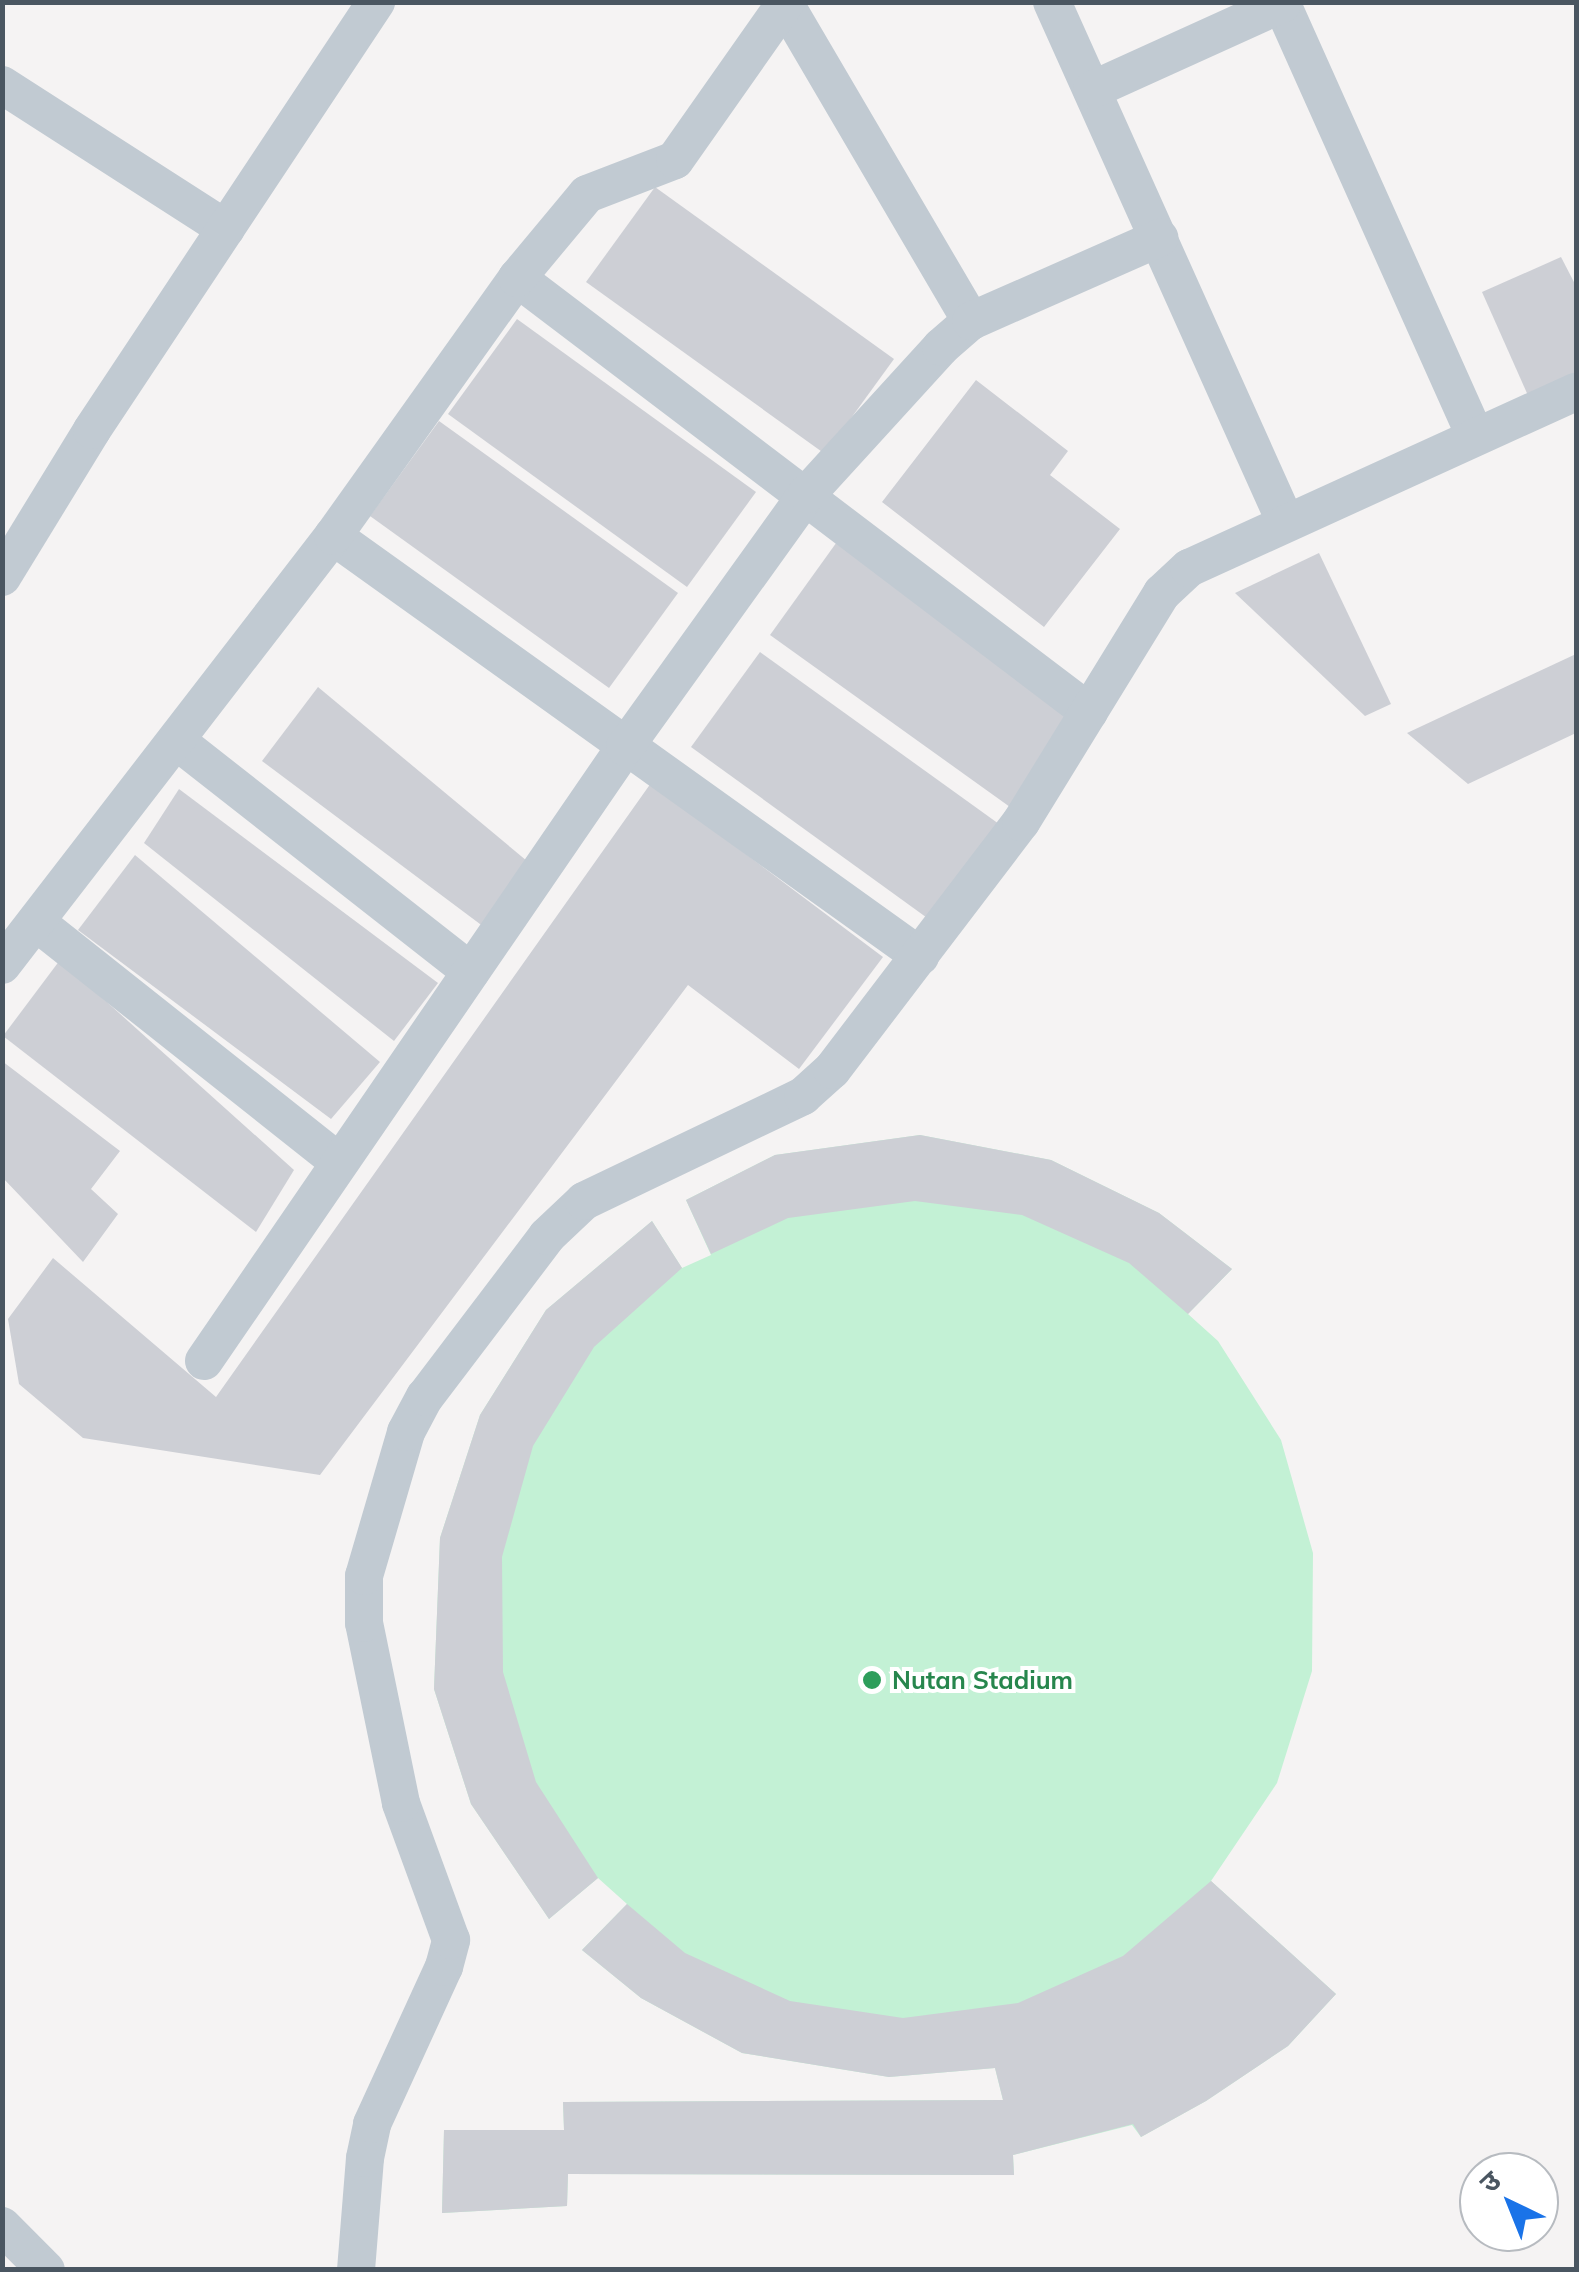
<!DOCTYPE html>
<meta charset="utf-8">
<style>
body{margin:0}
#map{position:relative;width:1579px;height:2272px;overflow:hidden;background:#f5f3f3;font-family:Mulish,"Noto Sans Devanagari",sans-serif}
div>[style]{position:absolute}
.green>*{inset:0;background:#c3f1d5}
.building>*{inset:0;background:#cdcfd5}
.minor>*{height:38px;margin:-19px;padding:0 19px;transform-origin:19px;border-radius:19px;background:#c1cad2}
.dots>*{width:28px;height:28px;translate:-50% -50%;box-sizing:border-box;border:5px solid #fff;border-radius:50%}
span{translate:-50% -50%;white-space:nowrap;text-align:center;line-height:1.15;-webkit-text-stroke:8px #fff;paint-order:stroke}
.leisure-label{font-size:25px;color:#27864d;font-weight:700}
.left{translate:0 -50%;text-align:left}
.frame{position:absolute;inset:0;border:5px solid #4a5661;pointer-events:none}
.north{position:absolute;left:1459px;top:2152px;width:100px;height:100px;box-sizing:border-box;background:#fff;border:2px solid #b7bbc0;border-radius:50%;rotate:317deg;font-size:28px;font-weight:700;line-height:40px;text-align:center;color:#4a5661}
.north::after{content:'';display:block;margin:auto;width:35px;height:45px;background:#1a73e8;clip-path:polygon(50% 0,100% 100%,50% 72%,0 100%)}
</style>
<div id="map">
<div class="green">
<i style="clip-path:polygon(920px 1135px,1051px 1160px,1159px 1213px,1232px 1269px,1188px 1314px,1218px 1341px,1281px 1440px,1313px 1553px,1312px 1671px,1277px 1783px,1211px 1881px,1336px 1994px,1288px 2046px,1206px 2101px,1141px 2137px,1132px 2125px,1013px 2155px,1014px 2175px,568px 2174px,567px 2206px,442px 2213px,444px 2130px,564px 2130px,563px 2102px,1003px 2100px,995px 2068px,889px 2077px,742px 2053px,641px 1998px,582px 1950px,627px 1904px,598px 1878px,549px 1919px,471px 1804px,434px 1689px,440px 1538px,480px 1415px,546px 1310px,652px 1221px,682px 1268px,711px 1255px,686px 1200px,775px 1155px)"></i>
</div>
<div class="building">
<i style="clip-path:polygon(655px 187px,894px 359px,825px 454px,586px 282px)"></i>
<i style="clip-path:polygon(1561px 257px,1576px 286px,1576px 379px,1530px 400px,1482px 292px)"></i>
<i style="clip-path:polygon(517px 319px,756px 492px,687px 587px,448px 414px)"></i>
<i style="clip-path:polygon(976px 380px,1068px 451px,1050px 475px,1120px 529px,1044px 627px,882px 502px)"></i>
<i style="clip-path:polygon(439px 421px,678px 593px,609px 688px,370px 516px)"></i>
<i style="clip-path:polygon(839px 539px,1079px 712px,1010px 807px,770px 635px)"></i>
<i style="clip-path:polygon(1319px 553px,1391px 704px,1365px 716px,1235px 593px)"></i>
<i style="clip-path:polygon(760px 652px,999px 824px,930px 920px,691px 747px)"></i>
<i style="clip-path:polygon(1576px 654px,1576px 733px,1468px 784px,1407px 733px)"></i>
<i style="clip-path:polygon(318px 687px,533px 866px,488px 930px,262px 761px)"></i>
<i style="clip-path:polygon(651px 783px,883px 957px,799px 1069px,688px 985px,320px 1475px,83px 1438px,19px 1384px,8px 1319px,53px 1258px,216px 1397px)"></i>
<i style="clip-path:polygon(179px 789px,438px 983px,394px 1041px,144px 843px)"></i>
<i style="clip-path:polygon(135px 855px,380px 1062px,331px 1119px,78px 930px)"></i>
<i style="clip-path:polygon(60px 960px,294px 1170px,256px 1232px,3px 1036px)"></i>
<i style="clip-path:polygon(2px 1061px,120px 1151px,91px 1189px,118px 1214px,83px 1262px,2px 1177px)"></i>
<i style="clip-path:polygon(920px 1135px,1051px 1160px,1159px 1213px,1232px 1269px,1188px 1314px,1129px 1263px,1022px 1215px,915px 1201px,788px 1218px,711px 1254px,686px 1200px,775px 1155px)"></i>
<i style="clip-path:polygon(652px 1221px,682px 1268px,594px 1347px,533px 1446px,502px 1557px,503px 1672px,536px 1782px,598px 1878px,549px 1919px,471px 1804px,434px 1689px,440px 1538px,480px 1415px,546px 1310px)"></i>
<i style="clip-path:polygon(1211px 1881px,1336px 1994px,1288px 2046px,1206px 2101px,1141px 2137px,1133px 2124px,1013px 2155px,1014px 2175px,568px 2174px,567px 2206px,442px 2213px,444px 2130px,564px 2130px,563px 2102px,1003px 2100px,995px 2068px,889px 2077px,742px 2053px,641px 1998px,582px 1950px,627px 1904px,685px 1953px,790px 2001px,903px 2018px,1018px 2003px,1123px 1956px)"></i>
</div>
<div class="minor">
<i style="left:1052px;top:2px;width:569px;rotate:65.82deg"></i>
<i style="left:1281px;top:2px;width:475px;rotate:65.9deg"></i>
<i style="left:785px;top:4px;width:368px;rotate:59.6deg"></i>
<i style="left:2px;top:85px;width:266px;rotate:32.7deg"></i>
<i style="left:1092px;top:90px;width:209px;rotate:-24.4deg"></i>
<i style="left:517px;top:278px;width:718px;rotate:37.19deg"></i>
<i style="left:333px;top:536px;width:722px;rotate:35.58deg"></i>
<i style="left:2px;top:577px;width:172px;rotate:-58.5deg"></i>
<i style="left:92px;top:430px;width:514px;rotate:-56.43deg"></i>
<i style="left:178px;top:742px;width:372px;rotate:38.1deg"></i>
<i style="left:36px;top:922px;width:387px;rotate:38.4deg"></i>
<i style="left:2px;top:965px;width:542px;rotate:-52.35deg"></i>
<i style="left:333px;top:536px;width:317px;rotate:-54.5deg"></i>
<i style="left:517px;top:278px;width:109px;rotate:-50.2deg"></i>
<i style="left:587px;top:194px;width:94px;rotate:-21.1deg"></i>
<i style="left:675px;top:160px;width:193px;rotate:-54.9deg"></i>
<i style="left:204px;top:1361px;width:744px;rotate:-55.56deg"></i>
<i style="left:625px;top:747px;width:312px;rotate:-54.3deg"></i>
<i style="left:807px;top:494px;width:199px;rotate:-47.6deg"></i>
<i style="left:941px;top:347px;width:40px;rotate:-41deg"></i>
<i style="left:971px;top:321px;width:206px;rotate:-23.8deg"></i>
<i style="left:2px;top:2226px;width:62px;rotate:45deg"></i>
<i style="left:356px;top:2270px;width:112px;rotate:-85.4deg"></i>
<i style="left:365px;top:2158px;width:35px;rotate:-78deg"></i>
<i style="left:372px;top:2124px;width:173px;rotate:-65.4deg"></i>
<i style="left:444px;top:1967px;width:28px;rotate:-75deg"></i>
<i style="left:451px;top:1940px;width:146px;rotate:-110.1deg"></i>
<i style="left:401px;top:1803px;width:184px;rotate:-101.6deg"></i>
<i style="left:364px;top:1623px;width:47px;rotate:-90deg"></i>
<i style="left:364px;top:1576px;width:150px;rotate:-73.7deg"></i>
<i style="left:406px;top:1432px;width:40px;rotate:-62deg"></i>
<i style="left:425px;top:1397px;width:202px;rotate:-52.8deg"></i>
<i style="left:547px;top:1236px;width:51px;rotate:-43.4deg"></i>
<i style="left:584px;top:1201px;width:243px;rotate:-25.6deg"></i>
<i style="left:803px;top:1096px;width:39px;rotate:-42deg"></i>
<i style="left:832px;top:1070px;width:312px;rotate:-52.7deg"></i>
<i style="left:1021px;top:822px;width:269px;rotate:-58.4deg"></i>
<i style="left:1162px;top:593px;width:37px;rotate:-43deg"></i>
<i style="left:1189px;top:568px;width:425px;rotate:-24.5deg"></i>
</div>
<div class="dots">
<i style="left:872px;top:1680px;background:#2e9e5b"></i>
</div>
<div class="leisure-label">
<span class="left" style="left:892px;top:1680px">Nutan Stadium</span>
</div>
<div class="frame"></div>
<div class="north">उ</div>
</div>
